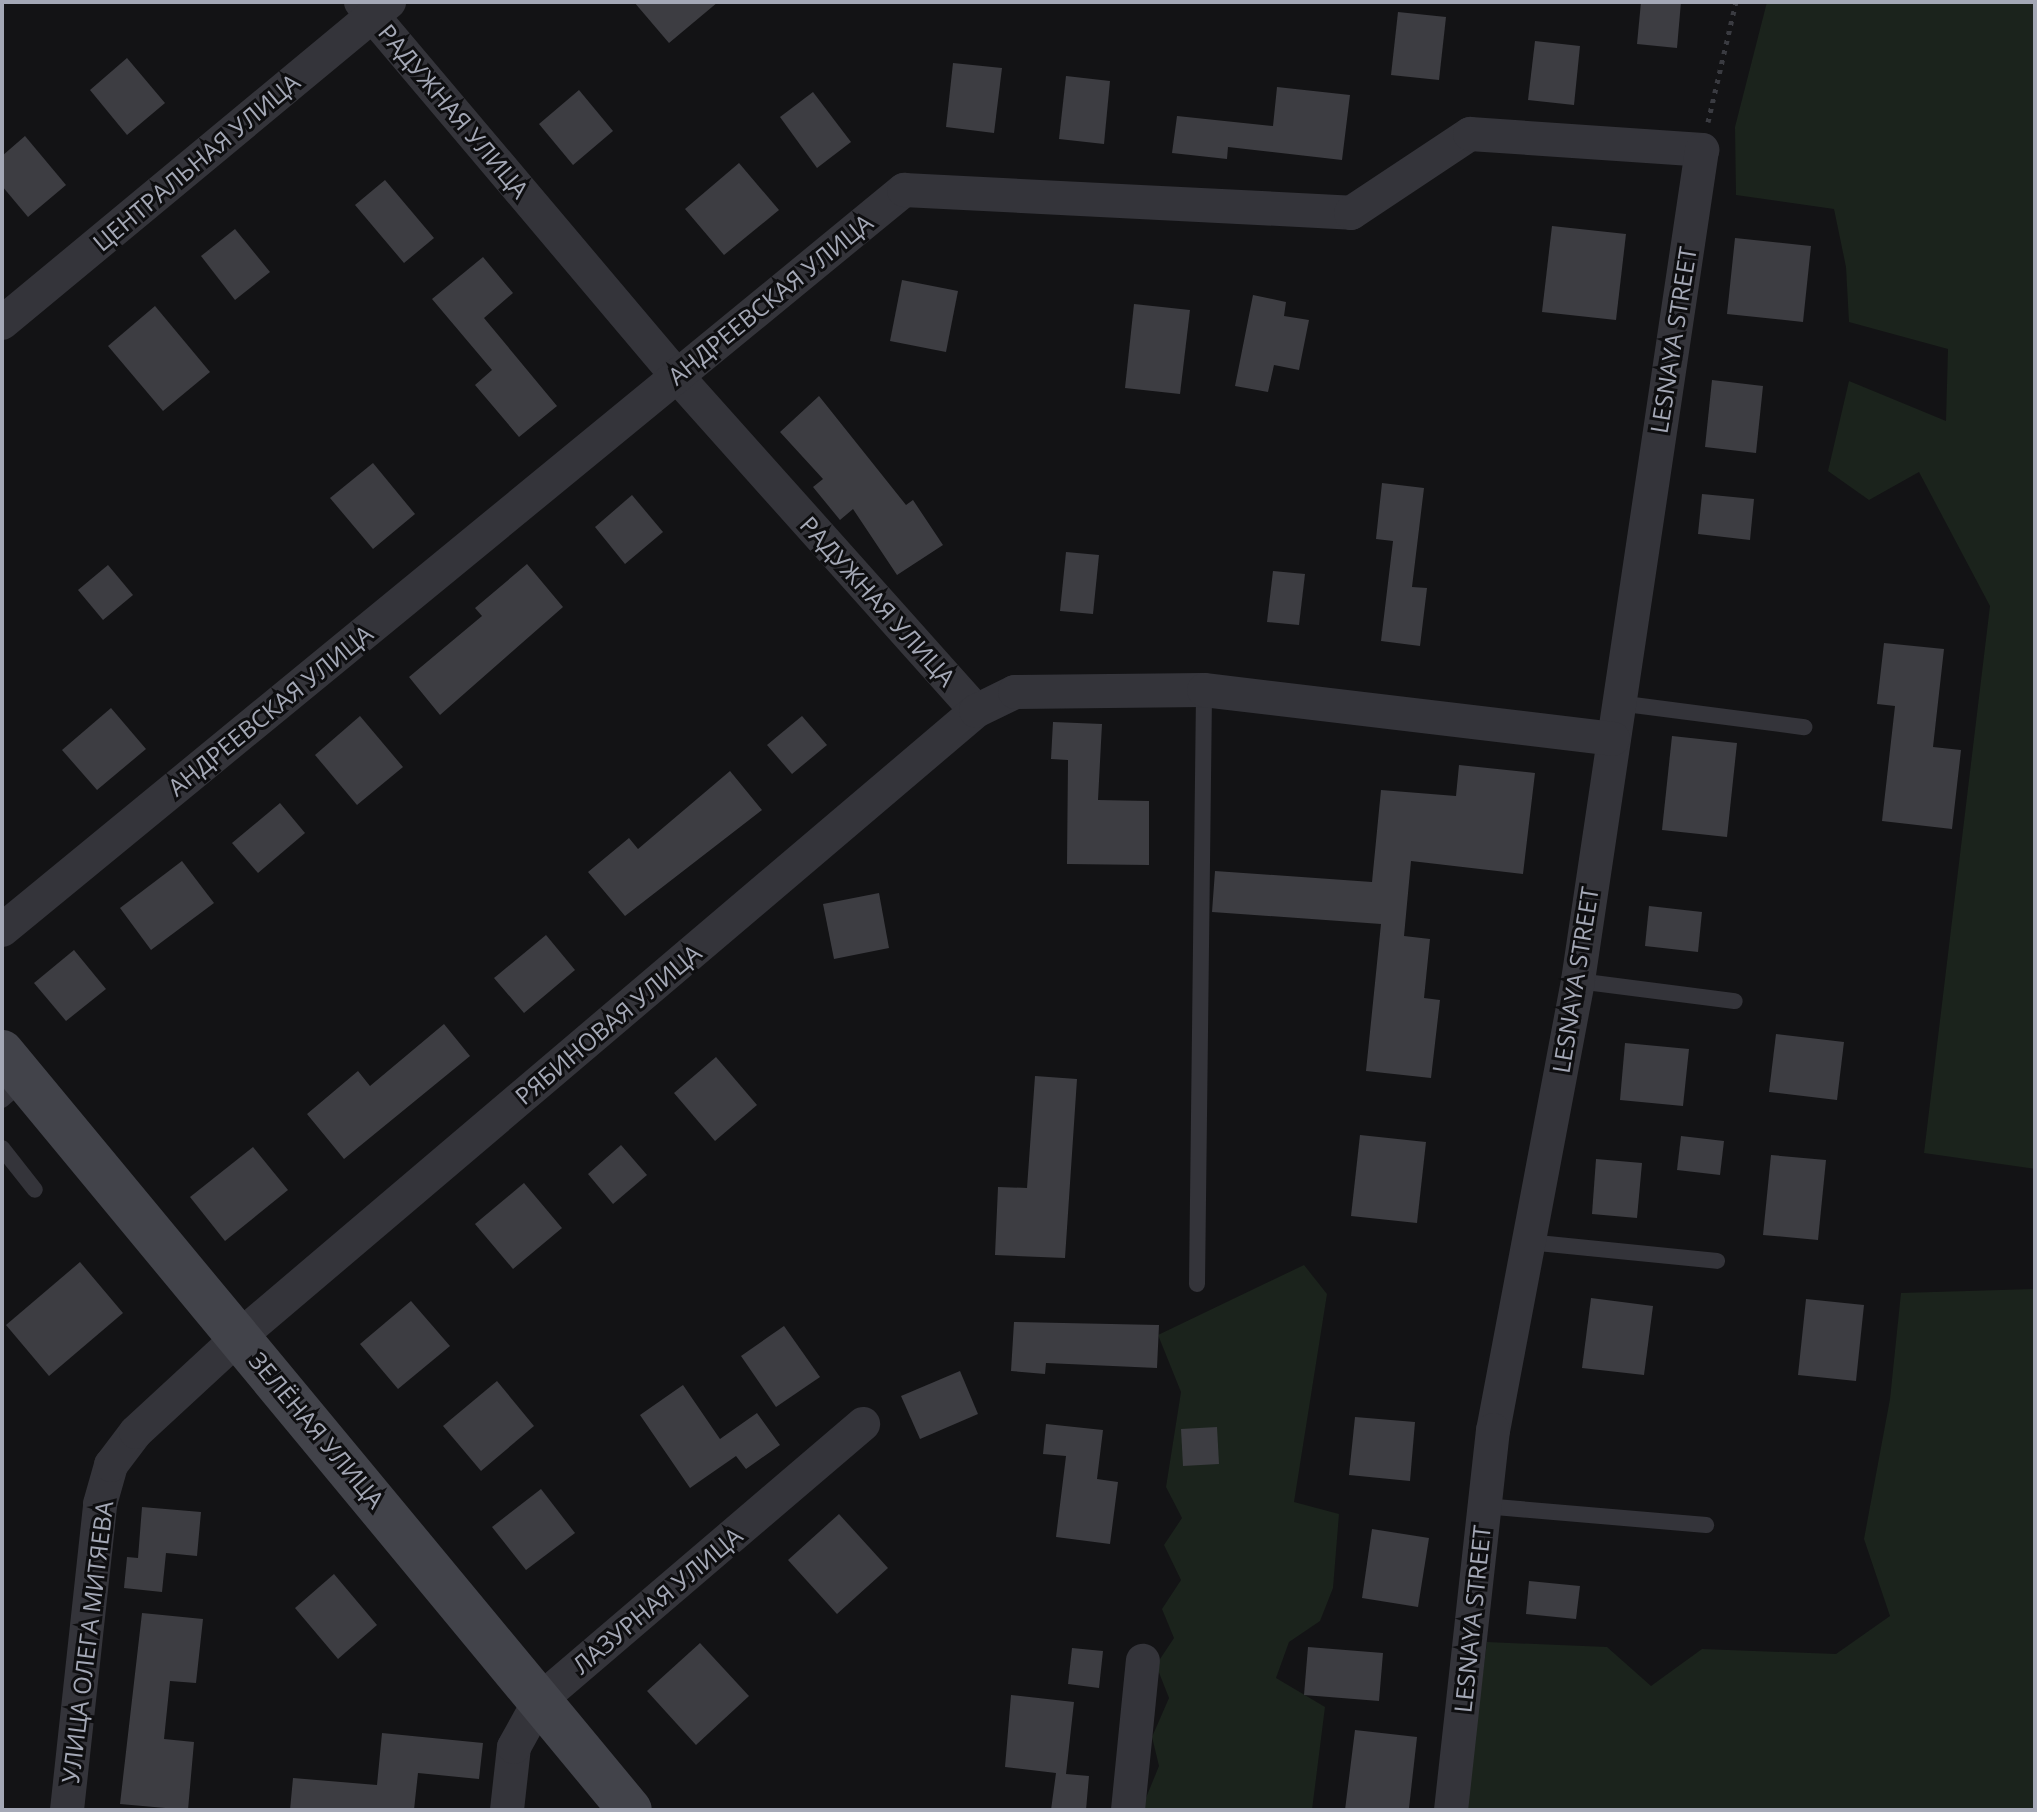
<!DOCTYPE html>
<meta charset="utf-8">
<style>
body{margin:0}
#map{position:relative;width:2037px;height:1812px;overflow:hidden;background:#131315;font-family:"Open Sans",sans-serif}
div>[style]{position:absolute}
.green>*{inset:0;background:#1b231c}
.building>*{inset:0;background:#3d3d42}
.path>*{height:5px;margin-top:-2.5px;transform-origin:0;background:repeating-linear-gradient(90deg,#3a3b41 0 4px,transparent 0 10px)}
.lane>*{height:16px;margin:-8px;padding:0 8px;transform-origin:8px;border-radius:8px;background:#34343a}
.street>*{height:34px;margin:-17px;padding:0 17px;transform-origin:17px;border-radius:17px;background:#34343a}
.secondary>*{height:44px;margin:-22px;padding:0 22px;transform-origin:22px;border-radius:22px;background:#42434a}
span{translate:-50% -50%;white-space:nowrap;text-align:center;line-height:1.15;-webkit-text-stroke:6px #0e0e10;paint-order:stroke}
.street-label{font-size:24px;color:#a4a8b6}
.frame{position:absolute;inset:0;border:4px solid #a4a8b6;pointer-events:none}
</style>
<div id="map">
<div class="green">
<i style="clip-path:polygon(1767px 2px,2035px 2px,2035px 1169px,1924px 1153px,1990px 606px,1919px 472px,1869px 500px,1828px 471px,1849px 381px,1946px 421px,1948px 349px,1849px 322px,1846px 267px,1834px 209px,1736px 195px,1735px 127px)"></i>
<i style="clip-path:polygon(1304px 1265px,1327px 1294px,1294px 1502px,1339px 1514px,1333px 1588px,1320px 1621px,1289px 1642px,1276px 1678px,1325px 1707px,1312px 1810px,1141px 1810px,1159px 1766px,1152px 1737px,1169px 1698px,1156px 1665px,1174px 1638px,1162px 1609px,1181px 1580px,1164px 1545px,1182px 1518px,1166px 1487px,1181px 1392px,1158px 1335px)"></i>
<i style="clip-path:polygon(2035px 1289px,2035px 1810px,1465px 1810px,1487px 1642px,1607px 1647px,1651px 1686px,1702px 1649px,1836px 1654px,1890px 1616px,1864px 1539px,1890px 1399px,1901px 1293px)"></i>
</div>
<div class="building">
<i style="clip-path:polygon(634px 2px,718px 2px,669px 43px)"></i>
<i style="clip-path:polygon(1641px 2px,1681px 2px,1677px 48px,1637px 44px)"></i>
<i style="clip-path:polygon(1398px 12px,1446px 17px,1439px 80px,1391px 75px)"></i>
<i style="clip-path:polygon(1535px 41px,1580px 46px,1574px 105px,1528px 100px)"></i>
<i style="clip-path:polygon(127px 58px,165px 103px,127px 135px,90px 90px)"></i>
<i style="clip-path:polygon(953px 63px,1002px 68px,994px 133px,946px 127px)"></i>
<i style="clip-path:polygon(1066px 76px,1110px 81px,1104px 144px,1059px 139px)"></i>
<i style="clip-path:polygon(1277px 87px,1350px 95px,1342px 160px,1228px 147px,1227px 159px,1172px 153px,1177px 116px,1273px 126px)"></i>
<i style="clip-path:polygon(579px 90px,613px 131px,573px 165px,539px 124px)"></i>
<i style="clip-path:polygon(813px 92px,851px 142px,817px 168px,780px 117px)"></i>
<i style="clip-path:polygon(25px 136px,66px 185px,28px 217px,2px 186px,2px 156px)"></i>
<i style="clip-path:polygon(739px 163px,779px 210px,724px 255px,685px 209px)"></i>
<i style="clip-path:polygon(385px 180px,434px 238px,404px 263px,355px 205px)"></i>
<i style="clip-path:polygon(1552px 226px,1626px 234px,1616px 320px,1542px 312px)"></i>
<i style="clip-path:polygon(235px 229px,270px 272px,235px 300px,201px 256px)"></i>
<i style="clip-path:polygon(1735px 238px,1811px 246px,1803px 322px,1727px 314px)"></i>
<i style="clip-path:polygon(483px 257px,513px 293px,484px 318px,557px 406px,519px 437px,475px 385px,492px 370px,432px 299px)"></i>
<i style="clip-path:polygon(902px 280px,958px 291px,946px 352px,890px 341px)"></i>
<i style="clip-path:polygon(1253px 295px,1286px 302px,1284px 316px,1309px 320px,1299px 370px,1274px 365px,1268px 392px,1235px 386px)"></i>
<i style="clip-path:polygon(1134px 304px,1190px 310px,1180px 394px,1125px 388px)"></i>
<i style="clip-path:polygon(155px 306px,210px 372px,163px 411px,108px 346px)"></i>
<i style="clip-path:polygon(1712px 380px,1763px 386px,1756px 453px,1705px 447px)"></i>
<i style="clip-path:polygon(819px 396px,906px 505px,913px 500px,943px 545px,897px 575px,853px 509px,840px 520px,813px 487px,823px 479px,780px 432px)"></i>
<i style="clip-path:polygon(373px 463px,415px 514px,373px 549px,330px 498px)"></i>
<i style="clip-path:polygon(1382px 483px,1424px 488px,1412px 587px,1427px 588px,1420px 646px,1381px 641px,1393px 541px,1376px 539px)"></i>
<i style="clip-path:polygon(1702px 494px,1754px 499px,1750px 540px,1698px 534px)"></i>
<i style="clip-path:polygon(632px 495px,663px 532px,625px 564px,595px 527px)"></i>
<i style="clip-path:polygon(1066px 552px,1099px 555px,1093px 614px,1060px 611px)"></i>
<i style="clip-path:polygon(527px 564px,563px 607px,440px 715px,409px 677px,482px 616px,475px 608px)"></i>
<i style="clip-path:polygon(108px 565px,133px 595px,103px 620px,78px 590px)"></i>
<i style="clip-path:polygon(1273px 571px,1305px 574px,1299px 625px,1267px 622px)"></i>
<i style="clip-path:polygon(1884px 643px,1944px 649px,1933px 747px,1961px 750px,1952px 829px,1882px 821px,1895px 706px,1877px 704px)"></i>
<i style="clip-path:polygon(111px 708px,146px 749px,97px 790px,62px 750px)"></i>
<i style="clip-path:polygon(360px 716px,403px 767px,357px 805px,315px 755px)"></i>
<i style="clip-path:polygon(802px 716px,827px 745px,792px 774px,767px 745px)"></i>
<i style="clip-path:polygon(1053px 722px,1102px 724px,1098px 800px,1149px 801px,1149px 865px,1067px 864px,1068px 760px,1051px 759px)"></i>
<i style="clip-path:polygon(1672px 736px,1737px 743px,1727px 837px,1662px 830px)"></i>
<i style="clip-path:polygon(1459px 765px,1535px 773px,1523px 874px,1411px 861px,1404px 936px,1430px 939px,1424px 998px,1440px 1000px,1431px 1078px,1366px 1071px,1381px 924px,1212px 912px,1215px 871px,1372px 882px,1381px 790px,1456px 796px)"></i>
<i style="clip-path:polygon(730px 771px,762px 810px,625px 916px,588px 872px,629px 838px,638px 849px)"></i>
<i style="clip-path:polygon(280px 803px,305px 833px,258px 873px,232px 843px)"></i>
<i style="clip-path:polygon(182px 861px,214px 903px,151px 950px,120px 908px)"></i>
<i style="clip-path:polygon(879px 893px,889px 948px,834px 959px,823px 904px)"></i>
<i style="clip-path:polygon(1649px 906px,1702px 912px,1698px 952px,1645px 946px)"></i>
<i style="clip-path:polygon(546px 935px,575px 970px,524px 1013px,494px 978px)"></i>
<i style="clip-path:polygon(74px 950px,106px 989px,66px 1021px,34px 983px)"></i>
<i style="clip-path:polygon(444px 1024px,470px 1056px,344px 1159px,307px 1114px,358px 1071px,370px 1086px)"></i>
<i style="clip-path:polygon(1776px 1034px,1844px 1042px,1837px 1100px,1769px 1092px)"></i>
<i style="clip-path:polygon(1625px 1043px,1689px 1049px,1683px 1106px,1620px 1100px)"></i>
<i style="clip-path:polygon(716px 1057px,757px 1105px,715px 1141px,674px 1093px)"></i>
<i style="clip-path:polygon(1035px 1076px,1077px 1079px,1065px 1258px,995px 1255px,998px 1187px,1027px 1188px)"></i>
<i style="clip-path:polygon(1360px 1135px,1426px 1142px,1417px 1223px,1351px 1216px)"></i>
<i style="clip-path:polygon(1681px 1136px,1724px 1141px,1720px 1175px,1677px 1170px)"></i>
<i style="clip-path:polygon(621px 1145px,647px 1175px,613px 1204px,588px 1174px)"></i>
<i style="clip-path:polygon(253px 1147px,288px 1190px,225px 1241px,190px 1197px)"></i>
<i style="clip-path:polygon(1771px 1155px,1826px 1160px,1818px 1240px,1763px 1235px)"></i>
<i style="clip-path:polygon(1596px 1159px,1642px 1163px,1637px 1218px,1592px 1214px)"></i>
<i style="clip-path:polygon(524px 1183px,562px 1228px,513px 1269px,475px 1224px)"></i>
<i style="clip-path:polygon(80px 1262px,123px 1313px,49px 1376px,6px 1325px)"></i>
<i style="clip-path:polygon(1591px 1298px,1653px 1306px,1644px 1375px,1582px 1368px)"></i>
<i style="clip-path:polygon(1806px 1299px,1864px 1305px,1856px 1381px,1798px 1375px)"></i>
<i style="clip-path:polygon(411px 1301px,450px 1346px,398px 1389px,360px 1344px)"></i>
<i style="clip-path:polygon(1014px 1322px,1159px 1325px,1157px 1368px,1046px 1363px,1045px 1374px,1011px 1371px)"></i>
<i style="clip-path:polygon(784px 1326px,820px 1377px,776px 1407px,741px 1356px)"></i>
<i style="clip-path:polygon(960px 1371px,978px 1414px,920px 1439px,901px 1396px)"></i>
<i style="clip-path:polygon(497px 1381px,534px 1426px,481px 1471px,443px 1426px)"></i>
<i style="clip-path:polygon(683px 1385px,720px 1439px,757px 1413px,780px 1445px,746px 1469px,736px 1456px,690px 1488px,640px 1415px)"></i>
<i style="clip-path:polygon(1355px 1417px,1415px 1422px,1410px 1481px,1349px 1475px)"></i>
<i style="clip-path:polygon(1046px 1424px,1103px 1430px,1097px 1479px,1118px 1482px,1110px 1544px,1056px 1537px,1066px 1456px,1043px 1454px)"></i>
<i style="clip-path:polygon(1217px 1427px,1219px 1464px,1183px 1466px,1181px 1429px)"></i>
<i style="clip-path:polygon(541px 1489px,575px 1533px,526px 1570px,492px 1527px)"></i>
<i style="clip-path:polygon(142px 1507px,201px 1512px,197px 1556px,166px 1553px,162px 1592px,124px 1588px,127px 1557px,138px 1558px)"></i>
<i style="clip-path:polygon(839px 1514px,888px 1568px,837px 1614px,788px 1560px)"></i>
<i style="clip-path:polygon(1372px 1529px,1429px 1538px,1418px 1607px,1362px 1598px)"></i>
<i style="clip-path:polygon(334px 1574px,377px 1625px,338px 1659px,295px 1608px)"></i>
<i style="clip-path:polygon(1529px 1581px,1580px 1586px,1576px 1619px,1526px 1614px)"></i>
<i style="clip-path:polygon(142px 1613px,203px 1619px,196px 1683px,170px 1681px,164px 1739px,194px 1742px,188px 1810px,120px 1804px)"></i>
<i style="clip-path:polygon(700px 1643px,749px 1696px,696px 1745px,647px 1691px)"></i>
<i style="clip-path:polygon(1308px 1647px,1383px 1653px,1379px 1701px,1304px 1695px)"></i>
<i style="clip-path:polygon(1072px 1648px,1103px 1651px,1099px 1688px,1068px 1684px)"></i>
<i style="clip-path:polygon(1011px 1695px,1074px 1702px,1066px 1774px,1089px 1776px,1086px 1810px,1051px 1810px,1056px 1773px,1005px 1767px)"></i>
<i style="clip-path:polygon(1355px 1730px,1417px 1737px,1409px 1808px,1345px 1810px)"></i>
<i style="clip-path:polygon(382px 1733px,483px 1743px,479px 1779px,418px 1773px,414px 1810px,290px 1810px,293px 1778px,377px 1785px)"></i>
</div>
<div class="path">
<i style="left:1708px;top:122px;width:123px;rotate:-76.9deg"></i>
</div>
<div class="lane">
<i style="left:1618px;top:703px;width:188px;rotate:7.4deg"></i>
<i style="left:1578px;top:981px;width:158px;rotate:7.3deg"></i>
<i style="left:2px;top:1100px;width:30px;rotate:-41deg"></i>
<i style="left:2px;top:1148px;width:53px;rotate:51.8deg"></i>
<i style="left:1528px;top:1242px;width:190px;rotate:5.7deg"></i>
<i style="left:1197px;top:1284px;width:594px;rotate:-89.32deg"></i>
<i style="left:1484px;top:1506px;width:223px;rotate:4.9deg"></i>
</div>
<div class="street">
<i style="left:361px;top:2px;width:488px;rotate:49.8deg"></i>
<i style="left:676px;top:375px;width:450px;rotate:48.2deg"></i>
<i style="left:2px;top:323px;width:503px;rotate:-39.67deg"></i>
<i style="left:2px;top:930px;width:1167px;rotate:-39.37deg"></i>
<i style="left:904px;top:190px;width:448px;rotate:2.9deg"></i>
<i style="left:1351px;top:213px;width:143px;rotate:-33.6deg"></i>
<i style="left:1470px;top:134px;width:233px;rotate:3.9deg"></i>
<i style="left:1702px;top:150px;width:840px;rotate:98.49deg"></i>
<i style="left:1578px;top:981px;width:457px;rotate:100.7deg"></i>
<i style="left:1493px;top:1430px;width:382px;rotate:96.3deg"></i>
<i style="left:67px;top:1810px;width:308px;rotate:-83.8deg"></i>
<i style="left:100px;top:1504px;width:41px;rotate:-74.2deg"></i>
<i style="left:111px;top:1465px;width:41px;rotate:-52.9deg"></i>
<i style="left:136px;top:1432px;width:140px;rotate:-42.7deg"></i>
<i style="left:239px;top:1337px;width:967px;rotate:-40.34deg"></i>
<i style="left:976px;top:711px;width:43px;rotate:-26deg"></i>
<i style="left:1015px;top:692px;width:189px;rotate:-0.6deg"></i>
<i style="left:1204px;top:690px;width:412px;rotate:6.8deg"></i>
<i style="left:507px;top:1810px;width:63px;rotate:-83.7deg"></i>
<i style="left:514px;top:1747px;width:54px;rotate:-61deg"></i>
<i style="left:540px;top:1700px;width:425px;rotate:-40.5deg"></i>
<i style="left:1128px;top:1810px;width:150px;rotate:-84.3deg"></i>
</div>
<div class="secondary">
<i style="left:2px;top:1052px;width:984px;rotate:50.36deg"></i>
</div>
<div class="street-label">
<span style="left:454px;top:111px;rotate:50deg">РАДУЖНАЯ УЛИЦА</span>
<span style="left:196px;top:162px;rotate:-40deg">ЦЕНТРАЛЬНАЯ УЛИЦА</span>
<span style="left:770px;top:299px;rotate:-39deg">АНДРЕЕВСКАЯ УЛИЦА</span>
<span style="left:1673px;top:340px;rotate:-81deg">LESNAYA STREET</span>
<span style="left:878px;top:601px;rotate:48deg">РАДУЖНАЯ УЛИЦА</span>
<span style="left:270px;top:710px;rotate:-39deg">АНДРЕЕВСКАЯ УЛИЦА</span>
<span style="left:1575px;top:980px;rotate:-81deg">LESNAYA STREET</span>
<span style="left:608px;top:1024px;rotate:-40deg">РЯБИНОВАЯ УЛИЦА</span>
<span style="left:317px;top:1430px;rotate:50deg">ЗЕЛЁНАЯ УЛИЦА</span>
<span style="left:657px;top:1600px;rotate:-40deg">ЛАЗУРНАЯ УЛИЦА</span>
<span style="left:1472px;top:1619px;rotate:-84deg">LESNAYA STREET</span>
<span style="left:87px;top:1642px;rotate:-83deg">УЛИЦА ОЛЕГА МИТЯЕВА</span>
</div>
<div class="frame"></div>
</div>
